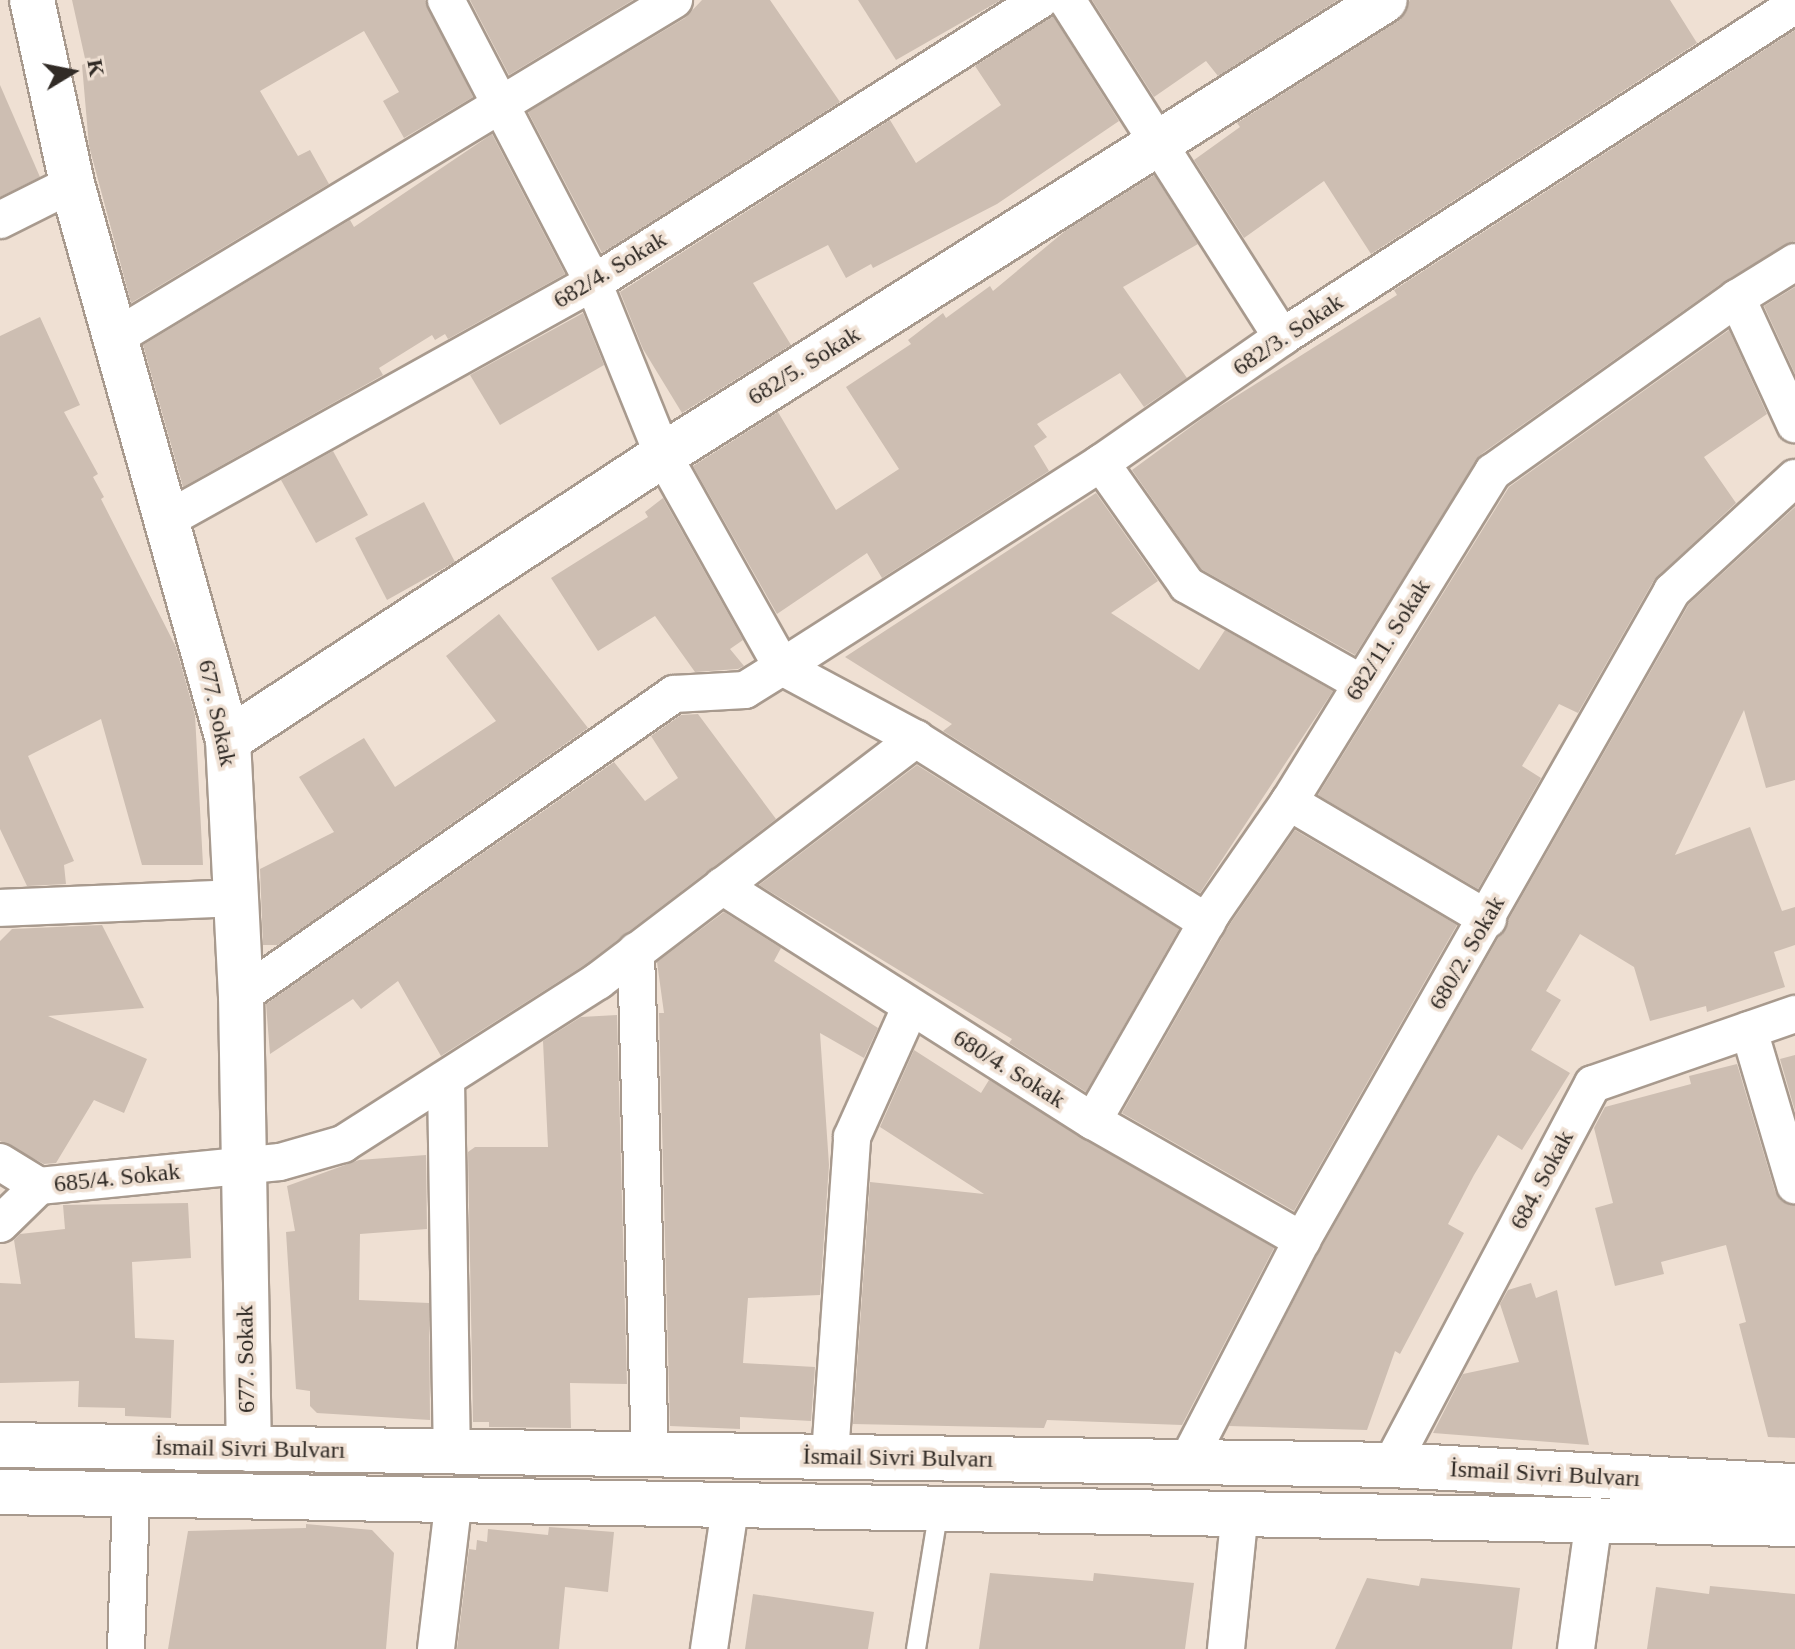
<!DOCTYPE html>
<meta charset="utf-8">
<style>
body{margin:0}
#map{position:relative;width:1795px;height:1649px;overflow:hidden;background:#efe0d3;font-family:Georgia,serif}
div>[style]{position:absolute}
.building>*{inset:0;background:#cdbeb2}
.roads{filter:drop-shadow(2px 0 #a89a8e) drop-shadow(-2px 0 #a89a8e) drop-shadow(0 2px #a89a8e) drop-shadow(0 -2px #a89a8e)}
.service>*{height:18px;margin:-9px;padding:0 9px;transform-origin:9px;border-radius:9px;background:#fff}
.minor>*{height:36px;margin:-18px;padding:0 18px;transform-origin:18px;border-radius:18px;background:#fff}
.tertiary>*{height:44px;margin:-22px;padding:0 22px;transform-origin:22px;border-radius:22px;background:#fff}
.secondary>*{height:44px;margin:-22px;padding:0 22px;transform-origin:22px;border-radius:22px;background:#fff}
span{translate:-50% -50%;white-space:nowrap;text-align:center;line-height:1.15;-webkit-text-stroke:7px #efe0d3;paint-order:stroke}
.street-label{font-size:24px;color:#312b26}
.north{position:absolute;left:32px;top:32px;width:80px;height:80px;-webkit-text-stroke:6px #efe0d3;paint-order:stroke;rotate:80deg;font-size:22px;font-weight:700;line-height:32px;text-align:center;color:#312b26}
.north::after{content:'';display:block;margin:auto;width:28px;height:36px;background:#312b26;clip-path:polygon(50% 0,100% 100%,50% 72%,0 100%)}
</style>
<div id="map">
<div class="building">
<i style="clip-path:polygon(72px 0,425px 0,473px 97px,404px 138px,383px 101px,399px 92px,364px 31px,260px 91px,298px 156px,310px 150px,329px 184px,131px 303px,89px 146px,82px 65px,86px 63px)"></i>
<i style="clip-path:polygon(470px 0,633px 0,509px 75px)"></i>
<i style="clip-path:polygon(702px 0,770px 0,840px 102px,602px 253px,528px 112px,685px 18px)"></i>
<i style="clip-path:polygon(858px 0,1001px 0,896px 60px)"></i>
<i style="clip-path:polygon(1092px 0,1338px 0,1218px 76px,1206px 61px,1154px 97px)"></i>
<i style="clip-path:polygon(1410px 0,1670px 0,1697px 43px,1371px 254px,1324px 181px,1244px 238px,1194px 160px,1240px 127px,1237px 123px,1398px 21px)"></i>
<i style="clip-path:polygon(1053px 16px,1119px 121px,997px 204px,873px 268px,871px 264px,846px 278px,828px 245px,753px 283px,791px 345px,682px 413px,643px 349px,620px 292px,890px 120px,916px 163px,1001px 105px,975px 66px)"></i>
<i style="clip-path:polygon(1795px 30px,1795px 241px,1725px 281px,1480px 455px,1355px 655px,1201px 569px,1132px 470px,1211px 412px,1397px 295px,1394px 290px)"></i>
<i style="clip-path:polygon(0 85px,40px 177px,0 197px)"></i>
<i style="clip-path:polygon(492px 134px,565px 274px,448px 339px,445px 334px,435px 340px,432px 335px,379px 368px,383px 375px,183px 487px,143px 345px,350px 220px,354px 227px)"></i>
<i style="clip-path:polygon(1154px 175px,1198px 244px,1123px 287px,1187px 378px,1144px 407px,1120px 373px,1037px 424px,1047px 437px,1034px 446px,1049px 471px,882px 578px,867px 553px,777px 614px,693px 466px,778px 412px,836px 510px,899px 469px,846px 387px,911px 344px,908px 340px,943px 313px,946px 318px,990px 286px,993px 291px,1065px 231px)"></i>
<i style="clip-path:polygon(1795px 287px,1795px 374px,1764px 306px)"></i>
<i style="clip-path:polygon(583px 313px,604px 365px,500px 425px,470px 375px)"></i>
<i style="clip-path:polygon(40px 317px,80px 405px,64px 412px,98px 474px,93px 477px,104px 497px,101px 499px,176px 647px,195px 715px,203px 865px,142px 865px,101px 719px,28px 756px,74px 861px,64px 865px,66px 884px,27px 886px,0 829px,0 336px)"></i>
<i style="clip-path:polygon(1729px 330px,1767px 414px,1704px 457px,1736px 503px,1654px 580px,1578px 713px,1559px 704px,1522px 766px,1541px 778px,1478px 889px,1318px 795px,1509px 487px)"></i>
<i style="clip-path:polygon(333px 451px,368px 515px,316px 543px,281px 480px)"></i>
<i style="clip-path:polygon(1096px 493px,1158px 581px,1111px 613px,1199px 670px,1225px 630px,1333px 691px,1200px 893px,943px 731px,952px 724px,845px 657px)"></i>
<i style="clip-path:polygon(663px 498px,743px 640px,730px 649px,744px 666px,738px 669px,695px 672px,655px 616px,598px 651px,551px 578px,648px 517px,645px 512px)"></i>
<i style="clip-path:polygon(424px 502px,455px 562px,387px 600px,355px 538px)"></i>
<i style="clip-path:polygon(1795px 507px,1795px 780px,1766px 788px,1744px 710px,1675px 855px,1750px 827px,1782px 911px,1795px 907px,1795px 945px,1774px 952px,1785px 987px,1707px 1012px,1706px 1006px,1650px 1021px,1634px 967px,1580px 934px,1546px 991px,1561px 1000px,1531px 1050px,1570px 1073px,1522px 1150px,1498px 1135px,1474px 1175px,1448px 1224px,1464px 1233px,1400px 1354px,1395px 1351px,1367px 1430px,1229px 1426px,1320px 1250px,1689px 604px)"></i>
<i style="clip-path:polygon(499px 614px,588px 728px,278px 945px,263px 945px,260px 869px,334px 832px,299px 777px,364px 738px,395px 787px,496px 721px,446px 656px)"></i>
<i style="clip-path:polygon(698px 714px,776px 819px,586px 964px,441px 1056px,398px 981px,361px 1009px,353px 999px,270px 1054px,266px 1004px,614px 762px,645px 801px,678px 778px,651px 736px,681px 715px)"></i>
<i style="clip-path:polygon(917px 765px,1179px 929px,1086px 1092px,1009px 1043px,1012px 1039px,759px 885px)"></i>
<i style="clip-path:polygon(1295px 830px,1457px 925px,1294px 1211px,1122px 1113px,1230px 924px)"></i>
<i style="clip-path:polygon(724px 912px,781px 948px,774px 961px,878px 1028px,864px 1058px,820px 1033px,829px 1165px,820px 1295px,748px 1298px,743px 1363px,815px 1367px,811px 1421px,740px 1417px,740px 1429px,670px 1426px,659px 1013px,664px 1013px,657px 962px)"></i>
<i style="clip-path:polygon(102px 925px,144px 1008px,48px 1016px,147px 1059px,124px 1113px,94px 1100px,56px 1163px,44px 1164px,0 1141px,0 941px,12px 929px)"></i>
<i style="clip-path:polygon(617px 1015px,627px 1384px,570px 1383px,571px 1428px,489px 1427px,489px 1422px,473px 1422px,468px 1152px,475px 1147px,548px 1147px,543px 1041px,581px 1017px)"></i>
<i style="clip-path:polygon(914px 1050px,981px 1093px,989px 1080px,1274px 1248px,1182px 1425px,1047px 1420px,1044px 1428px,853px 1424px,870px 1182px,984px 1194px,880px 1127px)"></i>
<i style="clip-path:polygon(1795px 1055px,1795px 1111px,1780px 1059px)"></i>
<i style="clip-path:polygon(1737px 1064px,1775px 1191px,1781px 1201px,1795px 1205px,1795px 1438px,1768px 1437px,1739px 1324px,1746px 1322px,1726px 1245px,1661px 1262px,1664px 1274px,1615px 1286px,1595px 1208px,1613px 1203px,1594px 1128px,1605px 1107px,1691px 1084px,1689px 1076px)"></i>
<i style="clip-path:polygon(426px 1155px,427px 1229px,360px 1234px,359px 1300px,429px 1303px,430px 1420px,317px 1413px,310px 1406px,310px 1391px,296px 1389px,286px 1232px,295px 1231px,287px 1186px,359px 1160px)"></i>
<i style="clip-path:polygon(188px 1203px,191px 1258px,132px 1262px,135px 1338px,174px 1340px,171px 1418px,125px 1416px,125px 1408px,78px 1407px,79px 1381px,0 1383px,0 1283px,21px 1284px,14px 1240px,20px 1234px,65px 1229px,63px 1205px)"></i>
<i style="clip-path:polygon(1531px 1283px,1536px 1298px,1557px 1290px,1589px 1445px,1433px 1433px,1463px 1374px,1519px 1362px,1500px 1304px,1508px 1290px)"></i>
<i style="clip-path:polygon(306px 1524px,372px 1530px,394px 1553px,386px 1649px,168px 1649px,188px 1531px,306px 1528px)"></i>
<i style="clip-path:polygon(549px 1527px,614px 1532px,608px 1592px,565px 1587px,559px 1649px,457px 1649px,469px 1549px,476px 1550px,477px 1540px,487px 1542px,488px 1529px,548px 1535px)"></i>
<i style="clip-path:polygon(990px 1573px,1093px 1581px,1094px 1573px,1194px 1583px,1185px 1649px,979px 1649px)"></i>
<i style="clip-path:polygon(1367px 1578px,1419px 1586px,1421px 1578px,1520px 1588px,1512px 1649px,1335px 1649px)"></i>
<i style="clip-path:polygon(1710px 1586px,1795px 1594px,1795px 1649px,1647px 1649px,1656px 1587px,1709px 1594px)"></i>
<i style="clip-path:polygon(753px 1594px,874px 1612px,868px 1649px,745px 1649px)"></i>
</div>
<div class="roads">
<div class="service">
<i style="left:916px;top:1649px;width:142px;rotate:-80.7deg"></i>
</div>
<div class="minor">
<i style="left:446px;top:0;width:318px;rotate:62.5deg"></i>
<i style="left:593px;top:282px;width:187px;rotate:68deg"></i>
<i style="left:663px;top:455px;width:243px;rotate:60.7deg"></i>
<i style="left:782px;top:667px;width:152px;rotate:28.2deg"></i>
<i style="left:916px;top:739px;width:344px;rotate:32.2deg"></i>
<i style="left:1067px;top:0;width:400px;rotate:57.5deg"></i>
<i style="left:0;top:220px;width:80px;rotate:-26.6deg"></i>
<i style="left:1737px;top:298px;width:139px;rotate:65.3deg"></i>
<i style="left:116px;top:337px;width:652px;rotate:-31.13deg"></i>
<i style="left:1101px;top:463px;width:149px;rotate:54.8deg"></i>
<i style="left:1187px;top:585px;width:200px;rotate:29.4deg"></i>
<i style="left:168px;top:519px;width:494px;rotate:-29.1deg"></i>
<i style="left:600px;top:279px;width:521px;rotate:-32.38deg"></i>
<i style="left:1289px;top:802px;width:231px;rotate:30.5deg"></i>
<i style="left:722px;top:886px;width:439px;rotate:32.4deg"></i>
<i style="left:1093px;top:1121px;width:241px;rotate:29.7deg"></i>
<i style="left:0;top:908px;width:239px;rotate:-2.4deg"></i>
<i style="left:636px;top:951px;width:506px;rotate:88.42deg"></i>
<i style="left:241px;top:996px;width:528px;rotate:-34.89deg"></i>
<i style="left:674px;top:694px;width:71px;rotate:-3.2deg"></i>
<i style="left:745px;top:690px;width:44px;rotate:-31.9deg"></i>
<i style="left:782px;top:667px;width:379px;rotate:-32.6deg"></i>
<i style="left:1101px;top:463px;width:221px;rotate:-34.8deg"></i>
<i style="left:1282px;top:337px;width:611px;rotate:-32.91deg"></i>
<i style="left:1749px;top:1030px;width:162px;rotate:73.5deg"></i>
<i style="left:446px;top:1080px;width:372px;rotate:89.1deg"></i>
<i style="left:1093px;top:1121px;width:240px;rotate:-60.2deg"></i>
<i style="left:1212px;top:913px;width:135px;rotate:-55.3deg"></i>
<i style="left:1289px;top:802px;width:388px;rotate:-58.3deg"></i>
<i style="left:1493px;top:472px;width:300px;rotate:-35.5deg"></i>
<i style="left:1737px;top:298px;width:68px;rotate:-31.8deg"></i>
<i style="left:0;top:1162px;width:46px;rotate:31.6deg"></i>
<i style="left:39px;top:1186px;width:242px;rotate:-5.7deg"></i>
<i style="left:280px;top:1162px;width:66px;rotate:-15.9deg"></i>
<i style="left:343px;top:1144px;width:303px;rotate:-32.6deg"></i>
<i style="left:598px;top:981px;width:400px;rotate:-37.3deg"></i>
<i style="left:0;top:1224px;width:54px;rotate:-44.3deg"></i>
<i style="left:830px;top:1455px;width:319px;rotate:-86deg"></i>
<i style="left:852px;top:1137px;width:141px;rotate:-65.8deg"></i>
<i style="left:1186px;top:1464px;width:252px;rotate:-62.6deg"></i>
<i style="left:1302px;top:1240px;width:747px;rotate:-60.31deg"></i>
<i style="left:1672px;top:591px;width:167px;rotate:-42.6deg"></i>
<i style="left:1391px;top:1465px;width:431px;rotate:-62.1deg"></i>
<i style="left:1593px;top:1084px;width:214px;rotate:-19.1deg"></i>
<i style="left:126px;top:1649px;width:153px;rotate:-88.1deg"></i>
<i style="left:436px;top:1649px;width:151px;rotate:-83.2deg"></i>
<i style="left:709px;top:1649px;width:149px;rotate:-81.5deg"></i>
<i style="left:1226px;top:1649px;width:138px;rotate:-84.2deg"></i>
<i style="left:1576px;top:1649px;width:130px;rotate:-82.1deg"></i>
</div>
<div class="tertiary">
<i style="left:32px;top:0;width:188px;rotate:77.7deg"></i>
<i style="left:72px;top:184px;width:577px;rotate:74.33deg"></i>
<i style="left:228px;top:740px;width:256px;rotate:87.1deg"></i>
<i style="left:241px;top:996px;width:453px;rotate:89deg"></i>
<i style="left:228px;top:740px;width:520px;rotate:-33.23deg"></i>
<i style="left:663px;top:455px;width:853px;rotate:-32.22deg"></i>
</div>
<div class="secondary">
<i style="left:0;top:1445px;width:1391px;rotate:0.82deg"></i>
<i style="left:1391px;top:1465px;width:405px;rotate:3deg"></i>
<i style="left:0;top:1492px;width:1795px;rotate:1.02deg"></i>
</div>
</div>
<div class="street-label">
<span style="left:610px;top:270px;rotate:-31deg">682/4. Sokak</span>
<span style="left:1288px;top:335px;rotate:-34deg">682/3. Sokak</span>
<span style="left:804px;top:366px;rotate:-32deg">682/5. Sokak</span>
<span style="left:1388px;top:640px;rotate:-58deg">682/11. Sokak</span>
<span style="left:217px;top:713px;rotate:78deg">677. Sokak</span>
<span style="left:1467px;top:953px;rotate:-60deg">680/2. Sokak</span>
<span style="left:1009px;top:1069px;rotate:32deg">680/4. Sokak</span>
<span style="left:117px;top:1178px;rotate:-6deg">685/4. Sokak</span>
<span style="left:1542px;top:1180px;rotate:-62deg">684. Sokak</span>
<span style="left:246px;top:1359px;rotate:-91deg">677. Sokak</span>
<span style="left:250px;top:1449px;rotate:1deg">İsmail Sivri Bulvarı</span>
<span style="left:898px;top:1458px;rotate:1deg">İsmail Sivri Bulvarı</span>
<span style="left:1545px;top:1474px;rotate:3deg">İsmail Sivri Bulvarı</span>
</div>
<div class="north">K</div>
</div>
